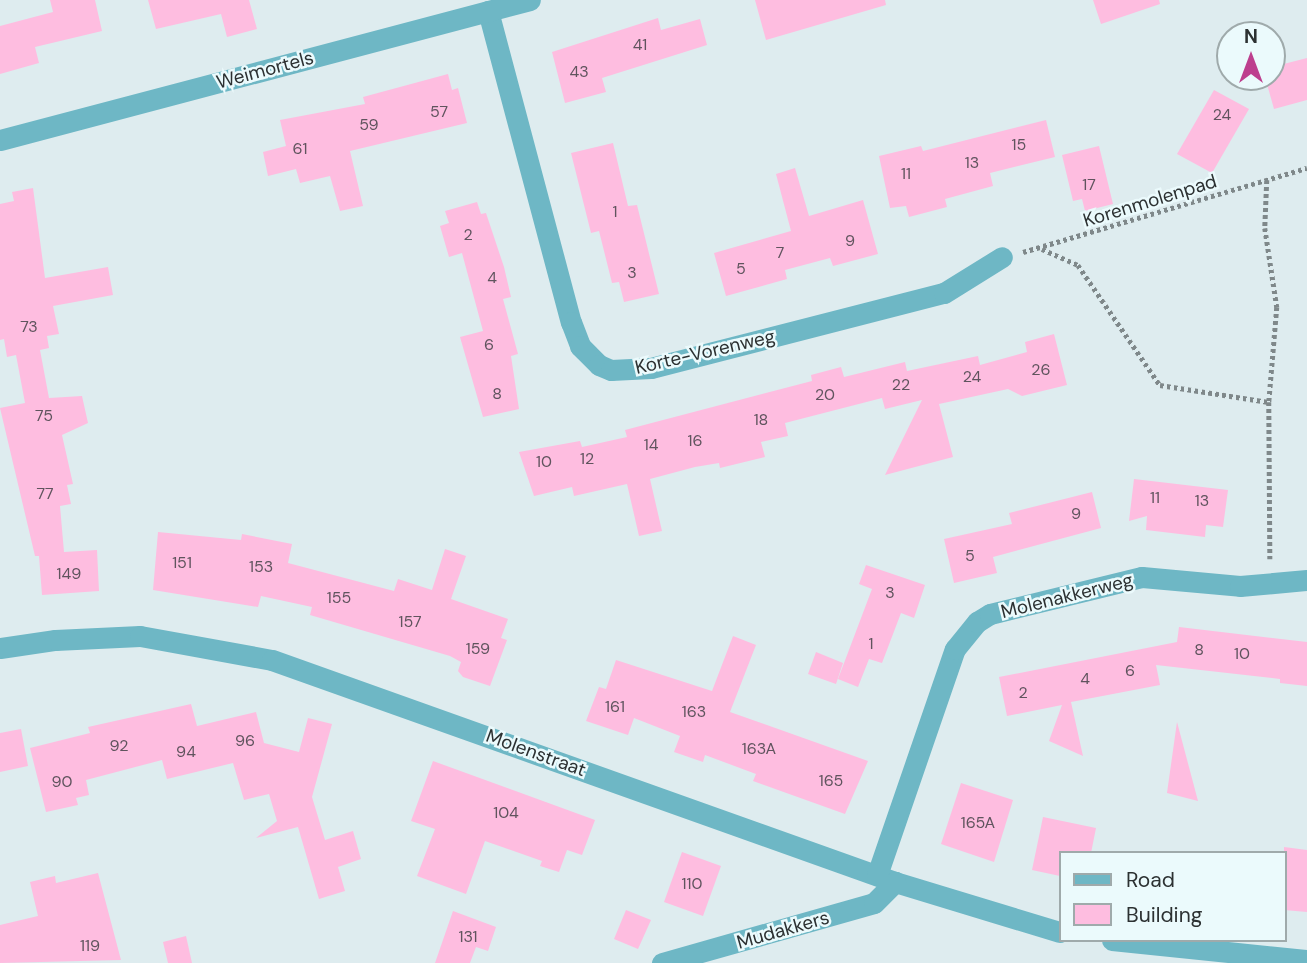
<!DOCTYPE html>
<style>
body{margin:0}
#map{position:relative;width:1307px;height:963px;overflow:hidden;background:#deecef;font-family:"DM Sans",sans-serif}
div>[style]{position:absolute}
.building>*{inset:0;background:#febde0}
.path>*{height:4.5px;margin-top:-2.25px;transform-origin:0;background:repeating-linear-gradient(90deg,#7f888a 0 3.5px,transparent 0 7px)}
.minor>*{height:21px;margin:-10.5px;padding:0 10.5px;transform-origin:10.5px;border-radius:10.5px;background:#6eb7c5}
span{translate:-50% -50%;white-space:nowrap;text-align:center;line-height:1.15;-webkit-text-stroke:5px #ebfafc;paint-order:stroke}
.number-label{font-size:16px;color:#60545e}
.number-label span{-webkit-text-stroke-width:0}
.street-label{font-size:19px;color:#2c3132}
.legend{position:absolute;left:1059px;top:851px;width:228px;height:91px;box-sizing:border-box;background:#ebfafc;border:2px solid #9faaab;margin:0;padding:9px 12px;list-style:none;font-size:21px;color:#2c3132}
.legend li{display:flex;align-items:center;gap:14px;height:35px}
.legend b{width:35px;border:2px solid #9faaab}
.north{position:absolute;left:1216px;top:21px;width:70px;height:70px;box-sizing:border-box;background:#ebfafc;border:2px solid #9faaab;border-radius:50%;rotate:0deg;font-size:19px;font-weight:700;line-height:28px;text-align:center;color:#2c3132}
.north::after{content:'';display:block;margin:auto;width:24px;height:32px;background:#bd3f8e;clip-path:polygon(50% 0,100% 100%,50% 72%,0 100%)}
</style>
<div id="map">
<div class="building">
<i style="clip-path:polygon(50px 0,95px 0,102px 31px,35px 47px,39px 63px,0 74px,0 26px,53px 12px)"></i>
<i style="clip-path:polygon(148px 0,249px 0,257px 29px,227px 37px,221px 14px,156px 29px)"></i>
<i style="clip-path:polygon(755px 0,885px 0,886px 5px,766px 40px)"></i>
<i style="clip-path:polygon(1093px 0,1159px 0,1160px 4px,1101px 24px)"></i>
<i style="clip-path:polygon(658px 18px,661px 30px,700px 19px,707px 45px,602px 78px,606px 92px,565px 103px,552px 52px)"></i>
<i style="clip-path:polygon(1307px 58px,1307px 100px,1274px 109px,1265px 77px,1272px 77px,1272px 67px)"></i>
<i style="clip-path:polygon(448px 74px,452px 90px,458px 88px,467px 123px,350px 151px,363px 206px,340px 211px,330px 176px,300px 183px,296px 169px,268px 176px,263px 152px,286px 146px,280px 120px,365px 104px,363px 97px)"></i>
<i style="clip-path:polygon(1214px 90px,1249px 109px,1212px 173px,1177px 154px)"></i>
<i style="clip-path:polygon(1046px 120px,1055px 157px,990px 173px,993px 186px,945px 199px,947px 207px,909px 217px,906px 206px,890px 208px,879px 156px,921px 146px,923px 151px)"></i>
<i style="clip-path:polygon(613px 143px,628px 206px,637px 205px,659px 294px,624px 302px,619px 282px,612px 283px,599px 231px,591px 233px,571px 153px)"></i>
<i style="clip-path:polygon(1099px 146px,1113px 204px,1085px 211px,1082px 199px,1073px 201px,1062px 155px)"></i>
<i style="clip-path:polygon(795px 168px,809px 216px,863px 200px,878px 254px,833px 266px,830px 258px,785px 270px,787px 279px,726px 296px,714px 253px,791px 231px,776px 174px)"></i>
<i style="clip-path:polygon(33px 188px,45px 278px,108px 267px,113px 295px,53px 306px,59px 334px,47px 336px,49px 348px,40px 350px,49px 398px,82px 396px,88px 423px,62px 435px,73px 484px,67px 485px,71px 504px,60px 506px,64px 552px,97px 550px,99px 591px,42px 595px,39px 556px,35px 556px,0 408px,25px 403px,16px 355px,7px 357px,4px 339px,0 340px,0 204px,14px 201px,12px 192px)"></i>
<i style="clip-path:polygon(477px 202px,481px 214px,486px 213px,504px 267px,511px 297px,503px 299px,518px 354px,511px 356px,519px 409px,483px 417px,460px 337px,483px 331px,462px 253px,449px 257px,440px 226px,449px 223px,445px 211px)"></i>
<i style="clip-path:polygon(1054px 334px,1067px 385px,1022px 396px,1008px 389px,939px 404px,953px 457px,885px 475px,922px 400px,885px 409px,882px 398px,785px 423px,788px 436px,761px 442px,765px 457px,720px 468px,719px 463px,695px 467px,650px 479px,662px 531px,639px 536px,627px 484px,574px 496px,572px 487px,534px 496px,519px 452px,580px 441px,582px 447px,627px 437px,625px 430px,812px 381px,811px 375px,841px 367px,844px 377px,905px 362px,907px 371px,978px 356px,980px 365px,1027px 352px,1025px 342px)"></i>
<i style="clip-path:polygon(1134px 479px,1228px 490px,1223px 527px,1206px 525px,1205px 537px,1146px 530px,1147px 516px,1129px 521px)"></i>
<i style="clip-path:polygon(1092px 492px,1101px 528px,993px 557px,997px 573px,954px 583px,944px 539px,1012px 524px,1009px 513px)"></i>
<i style="clip-path:polygon(158px 532px,241px 540px,242px 534px,292px 544px,288px 563px,394px 591px,398px 579px,432px 590px,445px 549px,466px 556px,451px 599px,508px 619px,501px 638px,507px 640px,490px 686px,463px 677px,458px 671px,461px 662px,450px 656px,310px 615px,312px 607px,261px 596px,258px 607px,153px 590px)"></i>
<i style="clip-path:polygon(866px 565px,925px 585px,914px 618px,901px 613px,882px 663px,869px 659px,858px 687px,838px 679px,872px 589px,859px 584px)"></i>
<i style="clip-path:polygon(1179px 627px,1307px 642px,1307px 686px,1280px 683px,1280px 679px,1156px 665px,1160px 685px,1071px 702px,1083px 756px,1049px 741px,1062px 705px,1007px 716px,999px 677px,1177px 642px)"></i>
<i style="clip-path:polygon(733px 636px,756px 645px,730px 712px,868px 761px,845px 814px,753px 781px,756px 774px,705px 755px,703px 762px,674px 752px,680px 736px,634px 718px,628px 735px,586px 721px,599px 687px,606px 689px,616px 660px,712px 691px)"></i>
<i style="clip-path:polygon(816px 652px,843px 663px,836px 684px,808px 674px)"></i>
<i style="clip-path:polygon(191px 704px,197px 726px,256px 712px,264px 743px,299px 752px,308px 718px,332px 724px,312px 797px,325px 840px,353px 831px,361px 859px,338px 867px,345px 891px,319px 899px,298px 827px,256px 838px,277px 821px,269px 794px,244px 800px,233px 763px,167px 779px,162px 760px,86px 780px,89px 795px,76px 798px,78px 805px,46px 812px,30px 748px,90px 733px,88px 727px)"></i>
<i style="clip-path:polygon(1177px 722px,1198px 801px,1167px 793px)"></i>
<i style="clip-path:polygon(21px 729px,28px 766px,0 772px,0 733px)"></i>
<i style="clip-path:polygon(433px 761px,595px 820px,582px 855px,567px 850px,559px 872px,540px 866px,542px 861px,485px 841px,466px 894px,417px 876px,435px 829px,411px 821px)"></i>
<i style="clip-path:polygon(961px 783px,1013px 800px,994px 862px,941px 844px)"></i>
<i style="clip-path:polygon(1043px 817px,1096px 828px,1091px 853px,1060px 853px,1060px 876px,1032px 870px)"></i>
<i style="clip-path:polygon(1284px 847px,1307px 850px,1307px 912px,1284px 910px)"></i>
<i style="clip-path:polygon(682px 852px,721px 866px,703px 916px,664px 902px)"></i>
<i style="clip-path:polygon(98px 873px,121px 960px,0 963px,0 925px,38px 916px,30px 882px,55px 876px,56px 883px)"></i>
<i style="clip-path:polygon(626px 910px,651px 920px,638px 949px,614px 939px)"></i>
<i style="clip-path:polygon(453px 911px,496px 927px,488px 951px,476px 947px,470px 963px,435px 963px)"></i>
<i style="clip-path:polygon(186px 936px,192px 963px,168px 963px,163px 942px)"></i>
</div>
<div class="path">
<i style="left:1267px;top:180px;width:48px;rotate:92.4deg"></i>
<i style="left:1265px;top:228px;width:80px;rotate:81.4deg"></i>
<i style="left:1277px;top:307px;width:95px;rotate:94.8deg"></i>
<i style="left:1269px;top:402px;width:157px;rotate:89.6deg"></i>
<i style="left:1042px;top:249px;width:39px;rotate:24deg"></i>
<i style="left:1078px;top:265px;width:145px;rotate:55.7deg"></i>
<i style="left:1160px;top:385px;width:110px;rotate:8.9deg"></i>
<i style="left:1023px;top:252px;width:296px;rotate:-16.5deg"></i>
</div>
<div class="minor">
<i style="left:488px;top:11px;width:322px;rotate:75.1deg"></i>
<i style="left:571px;top:322px;width:26px;rotate:69deg"></i>
<i style="left:580px;top:346px;width:27px;rotate:45deg"></i>
<i style="left:599px;top:365px;width:13px;rotate:23deg"></i>
<i style="left:611px;top:370px;width:40px;rotate:-2.9deg"></i>
<i style="left:651px;top:368px;width:302px;rotate:-14.4deg"></i>
<i style="left:944px;top:293px;width:68px;rotate:-31.8deg"></i>
<i style="left:0;top:140px;width:548px;rotate:-14.8deg"></i>
<i style="left:0;top:648px;width:56px;rotate:-8.3deg"></i>
<i style="left:55px;top:640px;width:85px;rotate:-2.7deg"></i>
<i style="left:140px;top:636px;width:134px;rotate:10.3deg"></i>
<i style="left:272px;top:660px;width:661px;rotate:19.61deg"></i>
<i style="left:895px;top:882px;width:172px;rotate:16.9deg"></i>
<i style="left:877px;top:875px;width:239px;rotate:-71deg"></i>
<i style="left:955px;top:649px;width:35px;rotate:-51deg"></i>
<i style="left:977px;top:622px;width:15px;rotate:-32deg"></i>
<i style="left:990px;top:614px;width:156px;rotate:-13.7deg"></i>
<i style="left:1142px;top:577px;width:98px;rotate:5.2deg"></i>
<i style="left:1240px;top:586px;width:67px;rotate:-5.1deg"></i>
<i style="left:1112px;top:940px;width:196px;rotate:5.9deg"></i>
<i style="left:662px;top:963px;width:220px;rotate:-15.8deg"></i>
<i style="left:874px;top:903px;width:30px;rotate:-45deg"></i>
</div>
<div class="number-label">
<span style="left:640px;top:45px">41</span>
<span style="left:579px;top:72px">43</span>
<span style="left:439px;top:112px">57</span>
<span style="left:1222px;top:115px">24</span>
<span style="left:369px;top:125px">59</span>
<span style="left:1019px;top:145px">15</span>
<span style="left:300px;top:149px">61</span>
<span style="left:972px;top:163px">13</span>
<span style="left:906px;top:174px">11</span>
<span style="left:1089px;top:185px">17</span>
<span style="left:615px;top:212px">1</span>
<span style="left:468px;top:235px">2</span>
<span style="left:850px;top:241px">9</span>
<span style="left:780px;top:253px">7</span>
<span style="left:741px;top:269px">5</span>
<span style="left:632px;top:273px">3</span>
<span style="left:492px;top:278px">4</span>
<span style="left:29px;top:327px">73</span>
<span style="left:489px;top:345px">6</span>
<span style="left:1041px;top:370px">26</span>
<span style="left:972px;top:377px">24</span>
<span style="left:901px;top:385px">22</span>
<span style="left:497px;top:394px">8</span>
<span style="left:825px;top:395px">20</span>
<span style="left:44px;top:416px">75</span>
<span style="left:761px;top:420px">18</span>
<span style="left:695px;top:441px">16</span>
<span style="left:651px;top:445px">14</span>
<span style="left:587px;top:459px">12</span>
<span style="left:544px;top:462px">10</span>
<span style="left:45px;top:494px">77</span>
<span style="left:1155px;top:498px">11</span>
<span style="left:1202px;top:501px">13</span>
<span style="left:1076px;top:514px">9</span>
<span style="left:970px;top:556px">5</span>
<span style="left:182px;top:563px">151</span>
<span style="left:261px;top:567px">153</span>
<span style="left:69px;top:574px">149</span>
<span style="left:890px;top:593px">3</span>
<span style="left:339px;top:598px">155</span>
<span style="left:410px;top:622px">157</span>
<span style="left:871px;top:644px">1</span>
<span style="left:478px;top:649px">159</span>
<span style="left:1199px;top:650px">8</span>
<span style="left:1242px;top:654px">10</span>
<span style="left:1130px;top:671px">6</span>
<span style="left:1085px;top:679px">4</span>
<span style="left:1023px;top:693px">2</span>
<span style="left:615px;top:707px">161</span>
<span style="left:694px;top:712px">163</span>
<span style="left:245px;top:741px">96</span>
<span style="left:119px;top:746px">92</span>
<span style="left:759px;top:749px">163A</span>
<span style="left:186px;top:752px">94</span>
<span style="left:831px;top:781px">165</span>
<span style="left:62px;top:782px">90</span>
<span style="left:506px;top:813px">104</span>
<span style="left:978px;top:823px">165A</span>
<span style="left:692px;top:884px">110</span>
<span style="left:468px;top:937px">131</span>
<span style="left:90px;top:946px">119</span>
</div>
<div class="street-label">
<span style="left:265px;top:70px;rotate:-15deg">Weimortels</span>
<span style="left:1150px;top:201px;rotate:-17deg">Korenmolenpad</span>
<span style="left:705px;top:352px;rotate:-13deg">Korte-Vorenweg</span>
<span style="left:1067px;top:596px;rotate:-14deg">Molenakkerweg</span>
<span style="left:536px;top:753px;rotate:20deg">Molenstraat</span>
<span style="left:783px;top:930px;rotate:-16deg">Mudakkers</span>
</div>
<ul class="legend">
<li><b style="height:9px;background:#6eb7c5"></b>Road</li>
<li><b style="height:19px;background:#febde0"></b>Building</li>
</ul>
<div class="north">N</div>
</div>
